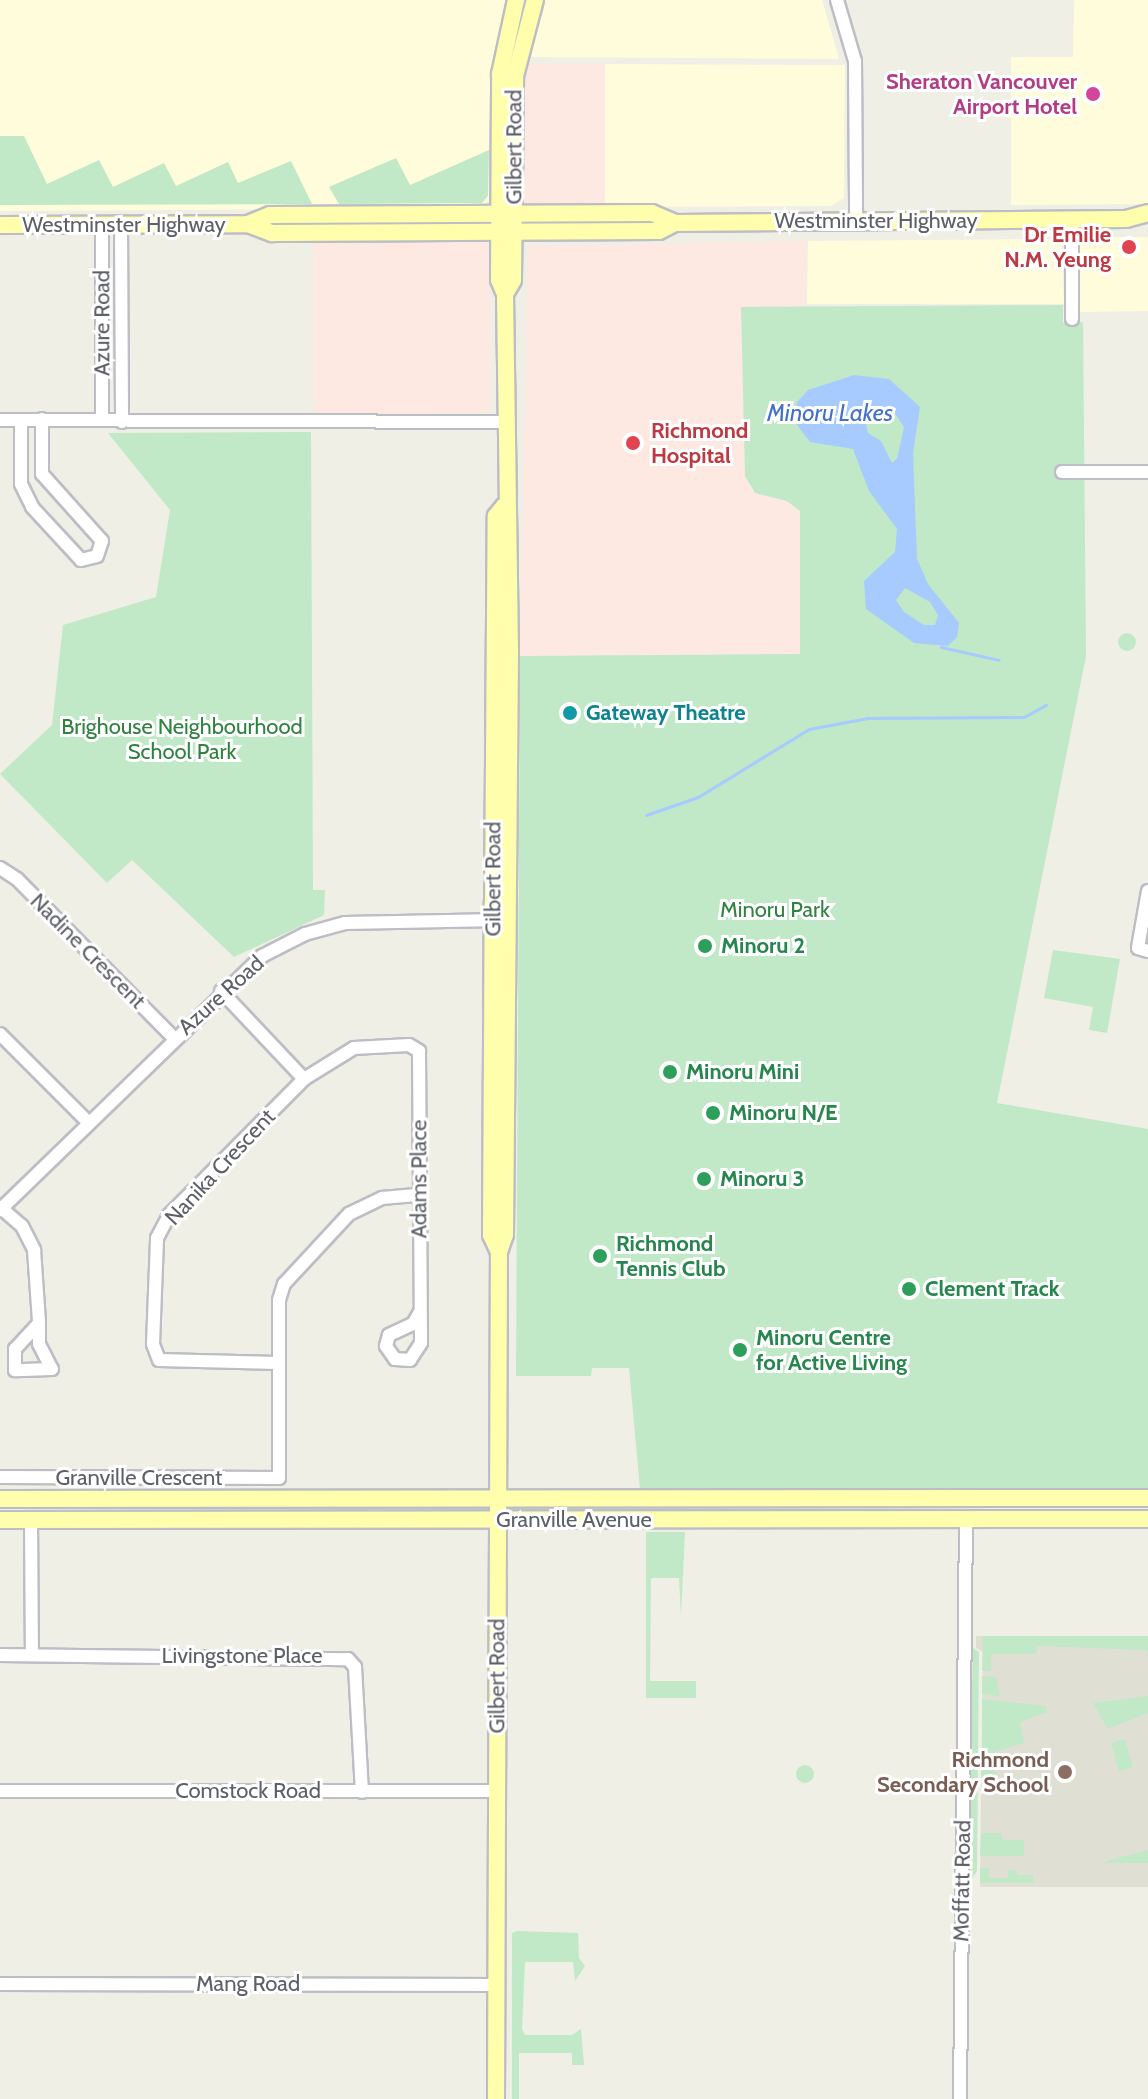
<!DOCTYPE html>
<style>
body{margin:0}
#map{position:relative;width:1148px;height:2099px;overflow:hidden;background:#f0efe6;font-family:Cabin,sans-serif}
div>[style]{position:absolute}
.commercial>*{inset:0;background:#fffcdc}
.education>*{inset:0;background:#e0dfd4}
.medical>*{inset:0;background:#fde9e2}
.green>*{inset:0;background:#c1e8c7}
.round{border-radius:50%}
.water>*{inset:0;background:#a7cbff}
.stream>*{height:3px;margin:-1.5px;padding:0 1.5px;transform-origin:1.5px;border-radius:1.5px;background:#a7cbff}
.roads{filter:drop-shadow(2px 0 #bdbec5) drop-shadow(-2px 0 #bdbec5) drop-shadow(0 2px #bdbec5) drop-shadow(0 -2px #bdbec5)}
.minor>*{height:12px;margin:-6px;padding:0 6px;transform-origin:6px;border-radius:6px;background:#fff}
.major>*{height:16px;margin:-8px;padding:0 8px;transform-origin:8px;border-radius:8px;background:#fffeac}
.dots>*{width:22px;height:22px;translate:-50% -50%;box-sizing:border-box;border:4px solid #fff;border-radius:50%}
span{translate:-50% -50%;white-space:nowrap;text-align:center;line-height:1.15;-webkit-text-stroke:6px #fff;paint-order:stroke}
.hotel-label{font-size:22px;color:#b23c85;font-weight:700}
.right{translate:-100% -50%;text-align:right}
.street-label{font-size:22px;color:#5d6067}
.health-label{font-size:22px;color:#be3a42;font-weight:700}
.left{translate:0 -50%;text-align:left}
.culture-label{font-size:22px;color:#0d838f;font-weight:700}
.park-label{font-size:22px;color:#308241}
.leisure-label{font-size:22px;color:#27864d;font-weight:700}
.education-label{font-size:22px;color:#785e54;font-weight:700}
.water-label{font-size:24px;color:#4370c9;font-style:italic}
</style>
<div id="map">
<div class="commercial">
<i style="clip-path:polygon(0 0,510px 0,494px 69px,491px 200px,480px 208px,0 211px)"></i>
<i style="clip-path:polygon(545px 0,822px 0,839px 59px,528px 57px)"></i>
<i style="clip-path:polygon(1074px 0,1148px 0,1148px 204px,1011px 205px,1011px 57px,1073px 57px)"></i>
<i style="clip-path:polygon(605px 64px,845px 65px,844px 198px,831px 206px,605px 207px)"></i>
<i style="clip-path:polygon(1089px 237px,1148px 237px,1148px 311px,1079px 312px,1076px 245px)"></i>
<i style="clip-path:polygon(1062px 239px,1064px 304px,807px 304px,808px 241px)"></i>
</div>
<div class="education">
<i style="clip-path:polygon(976px 1636px,1148px 1636px,1148px 1887px,980px 1887px,983px 1652px,976px 1648px)"></i>
</div>
<div class="medical">
<i style="clip-path:polygon(523px 64px,605px 64px,605px 207px,522px 205px)"></i>
<i style="clip-path:polygon(313px 238px,489px 241px,490px 412px,314px 417px)"></i>
<i style="clip-path:polygon(806px 241px,805px 306px,741px 308px,745px 476px,771px 498px,787px 501px,800px 511px,800px 654px,520px 656px,528px 246px)"></i>
</div>
<div class="green">
<i style="clip-path:polygon(0 136px,24px 136px,47px 184px,99px 160px,113px 187px,164px 163px,176px 186px,228px 162px,238px 183px,291px 161px,312px 204px,0 205px)"></i>
<i style="clip-path:polygon(489px 150px,488px 196px,482px 203px,339px 204px,329px 187px,396px 158px,410px 185px)"></i>
<i style="clip-path:polygon(1063px 305px,1063px 323px,1083px 322px,1086px 656px,997px 1103px,1148px 1129px,1148px 1490px,640px 1489px,629px 1368px,592px 1368px,591px 1376px,516px 1376px,520px 656px,800px 654px,800px 511px,787px 501px,755px 493px,745px 476px,741px 307px)"></i>
<i style="clip-path:polygon(311px 432px,313px 890px,325px 890px,324px 915px,234px 957px,132px 860px,107px 883px,0 774px,52px 725px,63px 625px,156px 597px,170px 510px,108px 433px)"></i>
<i class="round" style="left:1118px;top:633px;width:18px;height:18px"></i>
<i style="clip-path:polygon(1053px 950px,1120px 959px,1107px 1033px,1089px 1030px,1093px 1007px,1044px 998px)"></i>
<i style="clip-path:polygon(646px 1532px,685px 1532px,681px 1616px,679px 1578px,651px 1578px,650px 1681px,696px 1681px,696px 1698px,646px 1698px)"></i>
<i style="clip-path:polygon(983px 1636px,1148px 1636px,1148px 1657px,1147px 1650px,1037px 1646px,1037px 1654px,991px 1654px,991px 1671px,982px 1671px)"></i>
<i style="clip-path:polygon(973px 1648px,979px 1652px,977px 1871px,971px 1881px,967px 1879px)"></i>
<i style="clip-path:polygon(982px 1676px,996px 1677px,1000px 1696px,982px 1694px)"></i>
<i style="clip-path:polygon(1148px 1696px,1148px 1713px,1108px 1729px,1093px 1703px)"></i>
<i style="clip-path:polygon(982px 1699px,1046px 1706px,1047px 1712px,1020px 1722px,1024px 1743px,982px 1756px)"></i>
<i style="clip-path:polygon(1125px 1739px,1133px 1767px,1119px 1771px,1111px 1743px)"></i>
<i style="clip-path:polygon(1003px 1755px,1014px 1761px,994px 1767px,998px 1784px,981px 1784px,981px 1761px)"></i>
<i class="round" style="left:796px;top:1765px;width:18px;height:18px"></i>
<i style="clip-path:polygon(981px 1833px,1001px 1833px,1002px 1840px,1024px 1840px,1024px 1856px,980px 1856px)"></i>
<i style="clip-path:polygon(1148px 1850px,1148px 1863px,1104px 1863px,1110px 1860px)"></i>
<i style="clip-path:polygon(980px 1868px,989px 1868px,989px 1878px,1008px 1878px,1009px 1870px,1017px 1870px,1017px 1875px,1033px 1875px,1033px 1883px,980px 1883px)"></i>
<i style="clip-path:polygon(517px 1931px,578px 1933px,579px 1958px,585px 1966px,575px 1981px,573px 1962px,525px 1962px,522px 2029px,525px 2035px,572px 2035px,581px 2029px,584px 2065px,572px 2065px,572px 2053px,519px 2053px,519px 2099px,512px 2099px,512px 1933px)"></i>
</div>
<div class="water">
<i style="clip-path:polygon(evenodd,854px 375px,889px 379px,920px 407px,913px 453px,917px 559px,928px 584px,959px 623px,957px 637px,948px 646px,914px 643px,866px 609px,864px 581px,895px 552px,897px 529px,869px 491px,853px 449px,810px 442px,794px 421px,797px 402px,808px 390px,854px 375px,890px 406px,904px 427px,897px 459px,892px 463px,881px 441px,868px 433px,865px 420px,873px 409px,890px 406px,854px 375px,905px 588px,930px 602px,938px 615px,935px 625px,924px 625px,904px 612px,896px 600px,905px 588px)"></i>
</div>
<div class="stream">
<i style="left:941px;top:647px;width:59px;rotate:12.6deg"></i>
<i style="left:646px;top:815px;width:55px;rotate:-19.1deg"></i>
<i style="left:698px;top:797px;width:130px;rotate:-31.5deg"></i>
<i style="left:809px;top:729px;width:60px;rotate:-10.6deg"></i>
<i style="left:868px;top:718px;width:156px;rotate:-0.4deg"></i>
<i style="left:1024px;top:717px;width:25px;rotate:-29deg"></i>
</div>
<div class="roads">
<div class="minor">
<i style="left:837px;top:0;width:64px;rotate:73.6deg"></i>
<i style="left:855px;top:61px;width:159px;rotate:89.6deg"></i>
<i style="left:102px;top:225px;width:195px;rotate:90deg"></i>
<i style="left:121px;top:225px;width:197px;rotate:89.7deg"></i>
<i style="left:1072px;top:319px;width:100px;rotate:-90deg"></i>
<i style="left:0;top:420px;width:504px;rotate:0.23deg"></i>
<i style="left:21px;top:420px;width:64px;rotate:90deg"></i>
<i style="left:21px;top:484px;width:25px;rotate:64deg"></i>
<i style="left:32px;top:507px;width:72px;rotate:47.2deg"></i>
<i style="left:81px;top:560px;width:16px;rotate:-14deg"></i>
<i style="left:97px;top:556px;width:16px;rotate:-72deg"></i>
<i style="left:102px;top:541px;width:90px;rotate:-131.8deg"></i>
<i style="left:42px;top:474px;width:55px;rotate:-90deg"></i>
<i style="left:1062px;top:472px;width:86px"></i>
<i style="left:0;top:868px;width:20px;rotate:33deg"></i>
<i style="left:17px;top:879px;width:222px;rotate:45.4deg"></i>
<i style="left:1148px;top:891px;width:58px;rotate:100deg"></i>
<i style="left:1138px;top:948px;width:10px;rotate:17deg"></i>
<i style="left:221px;top:991px;width:121px;rotate:46.7deg"></i>
<i style="left:0;top:1034px;width:124px;rotate:45deg"></i>
<i style="left:0;top:1207px;width:29px;rotate:41deg"></i>
<i style="left:22px;top:1226px;width:27px;rotate:63deg"></i>
<i style="left:34px;top:1250px;width:71px;rotate:86deg"></i>
<i style="left:0;top:1210px;width:365px;rotate:-44.1deg"></i>
<i style="left:262px;top:956px;width:48px;rotate:-27.1deg"></i>
<i style="left:305px;top:934px;width:41px;rotate:-15.4deg"></i>
<i style="left:345px;top:923px;width:154px;rotate:-1.1deg"></i>
<i style="left:39px;top:1323px;width:21px;rotate:90deg"></i>
<i style="left:39px;top:1344px;width:28px;rotate:63deg"></i>
<i style="left:52px;top:1369px;width:37px;rotate:178deg"></i>
<i style="left:15px;top:1370px;width:21px;rotate:-90deg"></i>
<i style="left:15px;top:1349px;width:35px;rotate:-47deg"></i>
<i style="left:278px;top:1363px;width:119px;rotate:-178.6deg"></i>
<i style="left:159px;top:1360px;width:17px;rotate:-111deg"></i>
<i style="left:153px;top:1344px;width:106px;rotate:-87.8deg"></i>
<i style="left:157px;top:1238px;width:26px;rotate:-62deg"></i>
<i style="left:169px;top:1215px;width:192px;rotate:-45.2deg"></i>
<i style="left:304px;top:1079px;width:59px;rotate:-31.8deg"></i>
<i style="left:354px;top:1048px;width:55px;rotate:-3.1deg"></i>
<i style="left:409px;top:1045px;width:12px;rotate:31deg"></i>
<i style="left:419px;top:1051px;width:292px;rotate:89.6deg"></i>
<i style="left:421px;top:1343px;width:20px;rotate:123deg"></i>
<i style="left:410px;top:1360px;width:15px;rotate:-176deg"></i>
<i style="left:395px;top:1359px;width:16px;rotate:-125deg"></i>
<i style="left:386px;top:1346px;width:11px;rotate:-75deg"></i>
<i style="left:389px;top:1335px;width:26px;rotate:-25deg"></i>
<i style="left:413px;top:1324px;width:14px;rotate:-60deg"></i>
<i style="left:0;top:1477px;width:279px;rotate:0.2deg"></i>
<i style="left:279px;top:1478px;width:178px;rotate:-90deg"></i>
<i style="left:279px;top:1300px;width:17px;rotate:-73deg"></i>
<i style="left:284px;top:1284px;width:96px;rotate:-47.1deg"></i>
<i style="left:349px;top:1214px;width:37px;rotate:-26deg"></i>
<i style="left:382px;top:1198px;width:37px;rotate:-5deg"></i>
<i style="left:31px;top:1520px;width:135px;rotate:89.6deg"></i>
<i style="left:0;top:1655px;width:348px;rotate:0.7deg"></i>
<i style="left:348px;top:1659px;width:11px;rotate:49deg"></i>
<i style="left:355px;top:1667px;width:125px;rotate:86.8deg"></i>
<i style="left:0;top:1791px;width:497px"></i>
<i style="left:0;top:1984px;width:496px;rotate:0.1deg"></i>
<i style="left:960px;top:2099px;width:580px;rotate:-89.41deg"></i>
</div>
<div class="major">
<i style="left:248px;top:224px;width:24px;rotate:-22deg"></i>
<i style="left:270px;top:215px;width:382px;rotate:-0.3deg"></i>
<i style="left:652px;top:213px;width:25px;rotate:23deg"></i>
<i style="left:675px;top:223px;width:451px;rotate:-0.5deg"></i>
<i style="left:1126px;top:219px;width:23px;rotate:-15deg"></i>
<i style="left:0;top:225px;width:248px;rotate:-0.2deg"></i>
<i style="left:248px;top:224px;width:26px;rotate:21deg"></i>
<i style="left:272px;top:233px;width:387px;rotate:-0.3deg"></i>
<i style="left:659px;top:231px;width:18px;rotate:-27deg"></i>
<i style="left:505px;top:294px;width:16px;rotate:-60deg"></i>
<i style="left:513px;top:280px;width:204px;rotate:-89.4deg"></i>
<i style="left:515px;top:76px;width:79px;rotate:-75.3deg"></i>
<i style="left:499px;top:1252px;width:19px;rotate:-115deg"></i>
<i style="left:491px;top:1235px;width:333px;rotate:-89.7deg"></i>
<i style="left:493px;top:902px;width:386px;rotate:-89.6deg"></i>
<i style="left:496px;top:516px;width:13px;rotate:-51deg"></i>
<i style="left:0;top:1499px;width:1148px;rotate:-0.05deg"></i>
<i style="left:0;top:1520px;width:1148px;rotate:-0.05deg"></i>
<i style="left:496px;top:2099px;width:847px;rotate:-89.8deg"></i>
<i style="left:499px;top:1252px;width:18px;rotate:-71deg"></i>
<i style="left:505px;top:1235px;width:583px;rotate:-89.51deg"></i>
<i style="left:510px;top:652px;width:358px;rotate:-90.8deg"></i>
<i style="left:505px;top:294px;width:15px;rotate:-113deg"></i>
<i style="left:499px;top:280px;width:206px;rotate:-89.7deg"></i>
<i style="left:500px;top:74px;width:76px;rotate:-77.8deg"></i>
</div>
</div>
<div class="dots">
<i style="left:1093px;top:94px;background:#d1479c"></i>
<i style="left:1129px;top:247px;background:#e0444e"></i>
<i style="left:633px;top:443px;background:#e0444e"></i>
<i style="left:570px;top:713px;background:#0f9aa8"></i>
<i style="left:705px;top:946px;background:#2e9e5b"></i>
<i style="left:670px;top:1072px;background:#2e9e5b"></i>
<i style="left:713px;top:1113px;background:#2e9e5b"></i>
<i style="left:704px;top:1179px;background:#2e9e5b"></i>
<i style="left:600px;top:1256px;background:#2e9e5b"></i>
<i style="left:909px;top:1289px;background:#2e9e5b"></i>
<i style="left:740px;top:1350px;background:#2e9e5b"></i>
<i style="left:1065px;top:1772px;background:#8d6e63"></i>
</div>
<div class="hotel-label">
<span class="right" style="left:1077px;top:94px">Sheraton Vancouver<br>Airport Hotel</span>
</div>
<div class="street-label">
<span style="left:514px;top:147px;rotate:-90deg">Gilbert Road</span>
<span style="left:876px;top:221px">Westminster Highway</span>
<span style="left:124px;top:225px">Westminster Highway</span>
<span style="left:102px;top:323px;rotate:-90deg">Azure Road</span>
<span style="left:493px;top:879px;rotate:-90deg">Gilbert Road</span>
<span style="left:88px;top:951px;rotate:45deg">Nadine Crescent</span>
<span style="left:221px;top:995px;rotate:-42deg">Azure Road</span>
<span style="left:220px;top:1167px;rotate:-47deg">Nanika Crescent</span>
<span style="left:419px;top:1179px;rotate:-90deg">Adams Place</span>
<span style="left:139px;top:1478px">Granville Crescent</span>
<span style="left:574px;top:1520px">Granville Avenue</span>
<span style="left:242px;top:1656px">Livingstone Place</span>
<span style="left:497px;top:1676px;rotate:-90deg">Gilbert Road</span>
<span style="left:248px;top:1791px">Comstock Road</span>
<span style="left:962px;top:1881px;rotate:-89deg">Moffatt Road</span>
<span style="left:248px;top:1984px">Mang Road</span>
</div>
<div class="health-label">
<span class="right" style="left:1111px;top:247px">Dr Emilie<br>N.M. Yeung</span>
<span class="left" style="left:651px;top:443px">Richmond<br>Hospital</span>
</div>
<div class="culture-label">
<span class="left" style="left:586px;top:713px">Gateway Theatre</span>
</div>
<div class="park-label">
<span style="left:182px;top:739px">Brighouse Neighbourhood<br>School Park</span>
<span style="left:775px;top:910px">Minoru Park</span>
</div>
<div class="leisure-label">
<span class="left" style="left:721px;top:946px">Minoru 2</span>
<span class="left" style="left:686px;top:1072px">Minoru Mini</span>
<span class="left" style="left:729px;top:1113px">Minoru N/E</span>
<span class="left" style="left:720px;top:1179px">Minoru 3</span>
<span class="left" style="left:616px;top:1256px">Richmond<br>Tennis Club</span>
<span class="left" style="left:925px;top:1289px">Clement Track</span>
<span class="left" style="left:756px;top:1350px">Minoru Centre<br>for Active Living</span>
</div>
<div class="education-label">
<span class="right" style="left:1049px;top:1772px">Richmond<br>Secondary School</span>
</div>
<div class="water-label">
<span style="left:830px;top:413px">Minoru Lakes</span>
</div>
</div>
